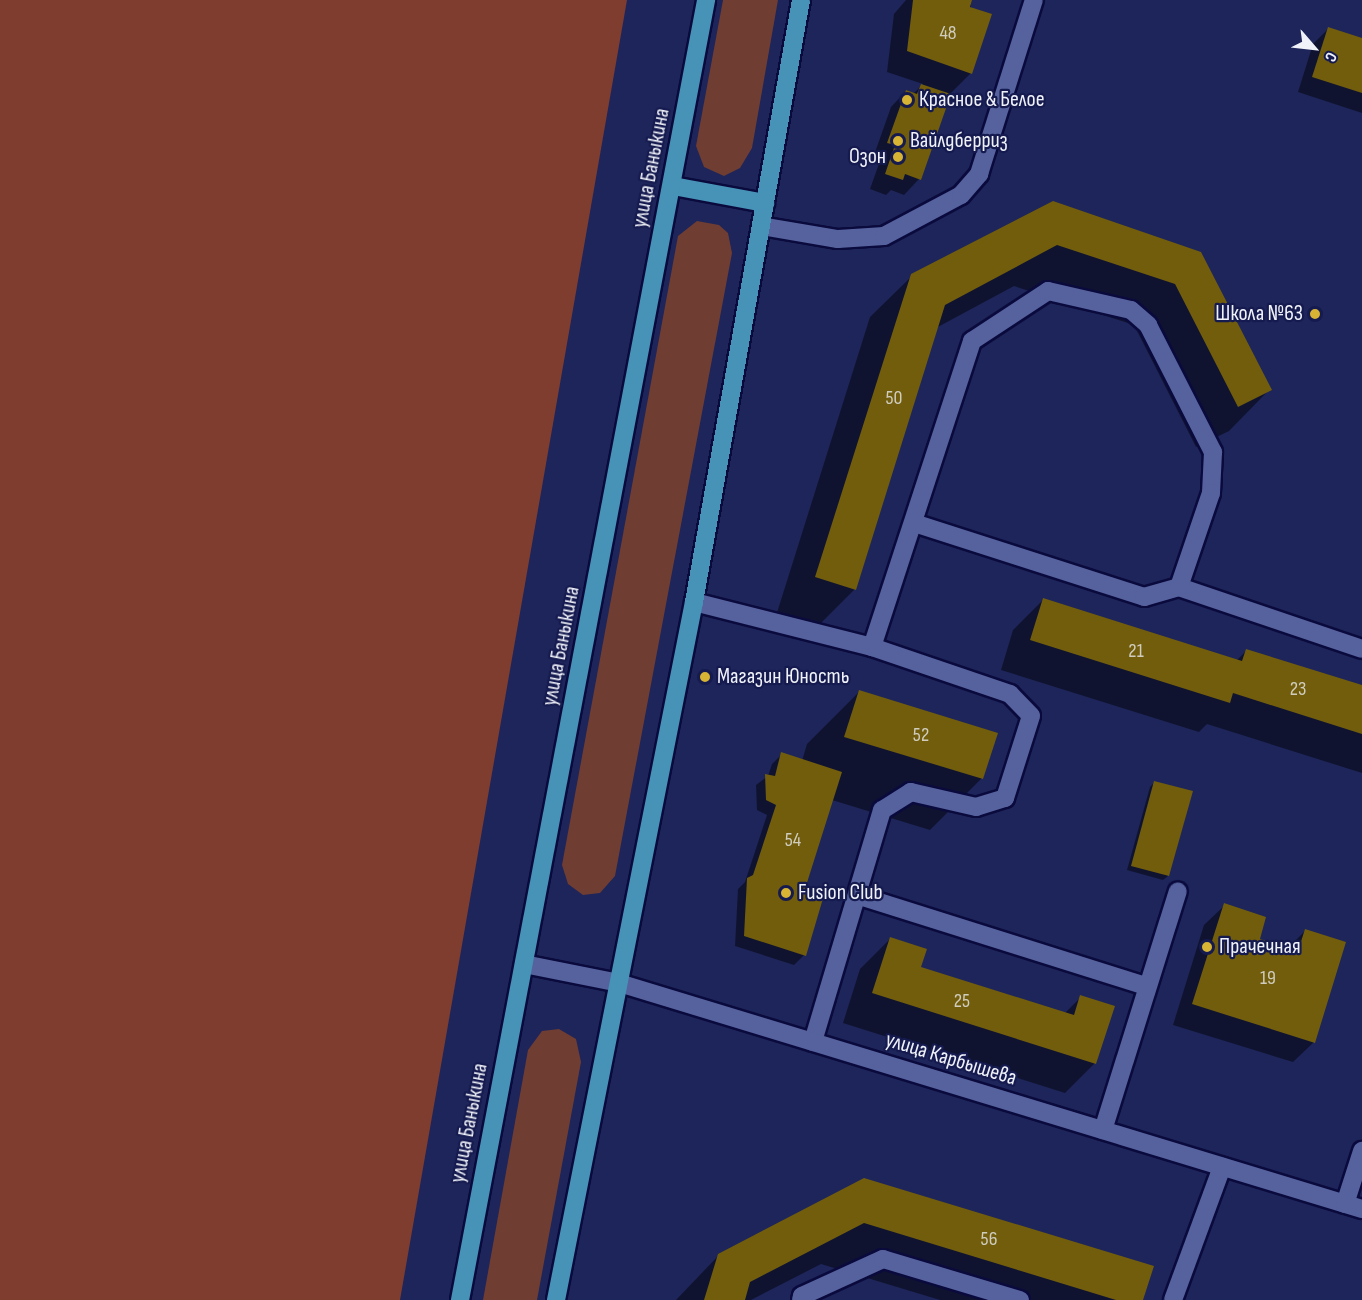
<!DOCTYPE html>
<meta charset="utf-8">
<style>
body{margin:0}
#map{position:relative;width:1362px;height:1300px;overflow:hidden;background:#1d255a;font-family:"Sofia Sans Condensed",sans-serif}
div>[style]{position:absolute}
.green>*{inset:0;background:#6f3d32}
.forest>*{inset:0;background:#7f3d30}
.shadow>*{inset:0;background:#0007}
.building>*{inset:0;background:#715d0c}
.roads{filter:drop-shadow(2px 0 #0a0a3d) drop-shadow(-2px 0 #0a0a3d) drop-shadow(0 2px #0a0a3d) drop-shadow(0 -2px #0a0a3d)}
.minor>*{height:18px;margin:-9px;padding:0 9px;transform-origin:9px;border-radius:9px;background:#55629d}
.major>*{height:18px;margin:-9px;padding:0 9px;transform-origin:9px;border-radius:9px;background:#4792b7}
.dots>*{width:16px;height:16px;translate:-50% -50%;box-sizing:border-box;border:3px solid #151a4f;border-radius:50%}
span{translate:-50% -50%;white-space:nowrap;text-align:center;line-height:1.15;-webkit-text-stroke:4.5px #151a4f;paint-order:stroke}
.number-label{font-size:20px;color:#d0cdbe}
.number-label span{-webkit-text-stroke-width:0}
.poi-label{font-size:22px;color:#f0f2f9}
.left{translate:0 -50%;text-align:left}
.right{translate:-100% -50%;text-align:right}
.street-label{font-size:22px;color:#f0f2f9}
.north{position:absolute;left:1284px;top:18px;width:60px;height:60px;-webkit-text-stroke:4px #151a4f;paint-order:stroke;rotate:118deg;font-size:16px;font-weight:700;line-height:24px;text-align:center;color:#f0f2f9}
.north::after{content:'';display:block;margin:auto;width:21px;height:27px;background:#f0f2f9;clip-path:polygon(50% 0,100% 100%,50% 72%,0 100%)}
</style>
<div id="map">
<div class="green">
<i style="clip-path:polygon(723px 0,778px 0,752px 148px,740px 168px,724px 176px,704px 167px,696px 146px)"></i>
<i style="clip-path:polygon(697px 221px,719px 225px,728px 233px,732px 253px,615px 876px,600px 893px,583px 895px,568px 884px,562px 865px,678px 236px)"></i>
<i style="clip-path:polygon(559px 1029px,576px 1039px,581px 1062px,537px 1300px,483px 1300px,528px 1050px,542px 1031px)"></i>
</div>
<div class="forest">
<i style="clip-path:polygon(0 0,627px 0,400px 1300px,0 1300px)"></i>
</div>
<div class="shadow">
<i style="clip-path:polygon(906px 0,971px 0,971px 73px,950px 94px,919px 179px,904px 195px,891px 190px,886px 195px,870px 189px,880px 161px,873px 158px,891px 107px,906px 91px,913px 94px,923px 84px,887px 72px,894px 14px)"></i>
<i style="clip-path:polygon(1328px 29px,1362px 40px,1362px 113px,1298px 92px,1313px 44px)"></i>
<i style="clip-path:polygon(1053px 202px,1200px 253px,1270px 389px,1229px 431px,1196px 447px,1134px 325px,1014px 286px,936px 328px,855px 589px,813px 631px,775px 619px,870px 317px,912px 276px)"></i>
<i style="clip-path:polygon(1043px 600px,1236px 661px,1246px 651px,1362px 687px,1362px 773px,1207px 724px,1199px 732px,1001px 670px,1013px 630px)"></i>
<i style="clip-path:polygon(859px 692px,982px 778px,930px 830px,832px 800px,803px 890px,804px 955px,794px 965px,735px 946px,738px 889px,745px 882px,767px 815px,757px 810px,756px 785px,768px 776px,772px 764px,782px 754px,802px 761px,807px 744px)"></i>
<i style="clip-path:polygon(1155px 782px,1168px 876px,1163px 880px,1127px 870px,1150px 787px)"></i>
<i style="clip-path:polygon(1225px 905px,1258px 940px,1287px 949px,1305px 931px,1314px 1042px,1293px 1062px,1173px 1025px,1204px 925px)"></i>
<i style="clip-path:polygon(890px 939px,919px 968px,1064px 1014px,1081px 997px,1095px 1063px,1065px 1093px,843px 1023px,860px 969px)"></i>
<i style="clip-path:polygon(864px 1180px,1142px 1300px,940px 1300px,821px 1264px,751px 1300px,676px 1300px,719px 1255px)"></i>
</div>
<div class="building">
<i style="clip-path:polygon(913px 0,972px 0,970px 7px,992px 14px,972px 74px,907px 51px)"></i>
<i style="clip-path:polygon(1328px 27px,1362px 38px,1362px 93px,1312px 77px)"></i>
<i style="clip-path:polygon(921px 84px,951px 94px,921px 180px,905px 174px,903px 180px,885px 174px,895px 145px,887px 143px,906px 90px,917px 94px)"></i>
<i style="clip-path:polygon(1053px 201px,1201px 252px,1272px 390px,1238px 407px,1175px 284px,1057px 245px,945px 305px,856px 590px,815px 577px,911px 274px)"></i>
<i style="clip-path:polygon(1043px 598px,1242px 661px,1246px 649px,1362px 685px,1362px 734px,1233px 693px,1230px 703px,1030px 640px)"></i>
<i style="clip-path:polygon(859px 690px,998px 733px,983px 779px,844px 737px)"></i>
<i style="clip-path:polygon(781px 752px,842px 772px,805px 889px,824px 895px,806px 956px,744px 936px,747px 878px,753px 875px,776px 805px,766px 800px,765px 774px,775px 776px)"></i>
<i style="clip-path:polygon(1154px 781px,1193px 791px,1169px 876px,1131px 866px)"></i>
<i style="clip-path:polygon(1224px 903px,1266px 917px,1260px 939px,1298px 951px,1305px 929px,1346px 942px,1315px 1043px,1192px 1004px)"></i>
<i style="clip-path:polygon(890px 937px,927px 949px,921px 967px,1074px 1015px,1080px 995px,1115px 1006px,1096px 1064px,872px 993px)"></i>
<i style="clip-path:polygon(864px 1178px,1154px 1266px,1143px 1300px,1116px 1300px,864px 1223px,750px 1282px,745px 1300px,704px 1300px,718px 1254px)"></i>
</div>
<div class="roads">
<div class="minor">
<i style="left:761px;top:226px;width:78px;rotate:9.6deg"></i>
<i style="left:838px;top:239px;width:46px;rotate:-3.7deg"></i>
<i style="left:884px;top:236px;width:87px;rotate:-28deg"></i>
<i style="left:961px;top:195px;width:28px;rotate:-49deg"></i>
<i style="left:979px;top:174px;width:182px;rotate:-72.5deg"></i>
<i style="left:914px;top:523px;width:242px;rotate:17.8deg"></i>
<i style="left:1144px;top:597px;width:36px;rotate:-16deg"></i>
<i style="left:1179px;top:587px;width:193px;rotate:18.7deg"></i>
<i style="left:694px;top:602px;width:184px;rotate:14.2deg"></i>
<i style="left:872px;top:647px;width:146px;rotate:18.8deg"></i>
<i style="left:1010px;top:694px;width:30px;rotate:46deg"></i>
<i style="left:1031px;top:716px;width:86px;rotate:107.6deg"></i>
<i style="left:1005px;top:798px;width:30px;rotate:163deg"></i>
<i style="left:976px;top:807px;width:67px;rotate:-167deg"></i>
<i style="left:911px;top:792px;width:34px;rotate:148deg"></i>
<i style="left:882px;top:810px;width:242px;rotate:106.6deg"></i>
<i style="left:872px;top:647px;width:322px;rotate:-71.9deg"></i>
<i style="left:972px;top:341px;width:91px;rotate:-33.3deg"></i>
<i style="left:1048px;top:291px;width:85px;rotate:12.9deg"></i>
<i style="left:1131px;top:310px;width:23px;rotate:41deg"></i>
<i style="left:1148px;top:325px;width:143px;rotate:62.9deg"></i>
<i style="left:1213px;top:452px;width:41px;rotate:92.8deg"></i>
<i style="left:1211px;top:493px;width:99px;rotate:108.8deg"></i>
<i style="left:857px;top:895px;width:302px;rotate:17.5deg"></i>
<i style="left:524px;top:964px;width:97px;rotate:11.3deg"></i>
<i style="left:619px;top:983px;width:777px;rotate:16.92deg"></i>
<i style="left:1103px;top:1130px;width:250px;rotate:-72.6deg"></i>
<i style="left:1345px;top:1204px;width:56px;rotate:-72.2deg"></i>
<i style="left:801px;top:1300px;width:4px;rotate:-76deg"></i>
<i style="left:802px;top:1296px;width:89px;rotate:-24.6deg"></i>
<i style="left:883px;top:1259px;width:143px;rotate:16.7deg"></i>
<i style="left:1173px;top:1300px;width:142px;rotate:-69.8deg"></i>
</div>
<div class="major">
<i style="left:673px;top:186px;width:94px;rotate:10.5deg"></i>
<i style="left:460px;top:1300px;width:1323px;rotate:-79.28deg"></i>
<i style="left:556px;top:1300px;width:712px;rotate:-78.82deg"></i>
<i style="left:694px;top:602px;width:611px;rotate:-79.92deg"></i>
</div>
</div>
<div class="dots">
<i style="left:907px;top:100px;background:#d7b434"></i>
<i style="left:898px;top:141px;background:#d7b434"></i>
<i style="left:898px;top:157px;background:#d7b434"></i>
<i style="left:1315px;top:314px;background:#d7b434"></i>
<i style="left:705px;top:677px;background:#d7b434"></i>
<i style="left:786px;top:893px;background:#d7b434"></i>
<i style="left:1207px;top:947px;background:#d7b434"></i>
</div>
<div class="number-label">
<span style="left:948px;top:33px">48</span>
<span style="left:894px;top:398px">50</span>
<span style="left:1136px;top:651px">21</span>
<span style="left:1298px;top:689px">23</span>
<span style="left:921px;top:735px">52</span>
<span style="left:793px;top:840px">54</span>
<span style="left:1268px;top:978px">19</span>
<span style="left:962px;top:1001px">25</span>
<span style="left:989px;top:1239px">56</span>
</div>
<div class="poi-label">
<span class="left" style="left:919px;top:100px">Красное &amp; Белое</span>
<span class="left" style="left:910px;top:141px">Вайлдберриз</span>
<span class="right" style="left:886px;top:157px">Озон</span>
<span class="right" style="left:1303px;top:314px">Школа №63</span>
<span class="left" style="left:717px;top:677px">Магазин Юность</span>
<span class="left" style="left:798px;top:893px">Fusion Club</span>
<span class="left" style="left:1219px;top:947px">Прачечная</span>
</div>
<div class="street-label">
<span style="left:651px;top:168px;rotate:-79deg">улица Баныкина</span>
<span style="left:561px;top:646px;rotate:-79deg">улица Баныкина</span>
<span style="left:951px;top:1059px;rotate:17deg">улица Карбышева</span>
<span style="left:469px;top:1123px;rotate:-79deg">улица Баныкина</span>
</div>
<div class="north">С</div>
</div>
